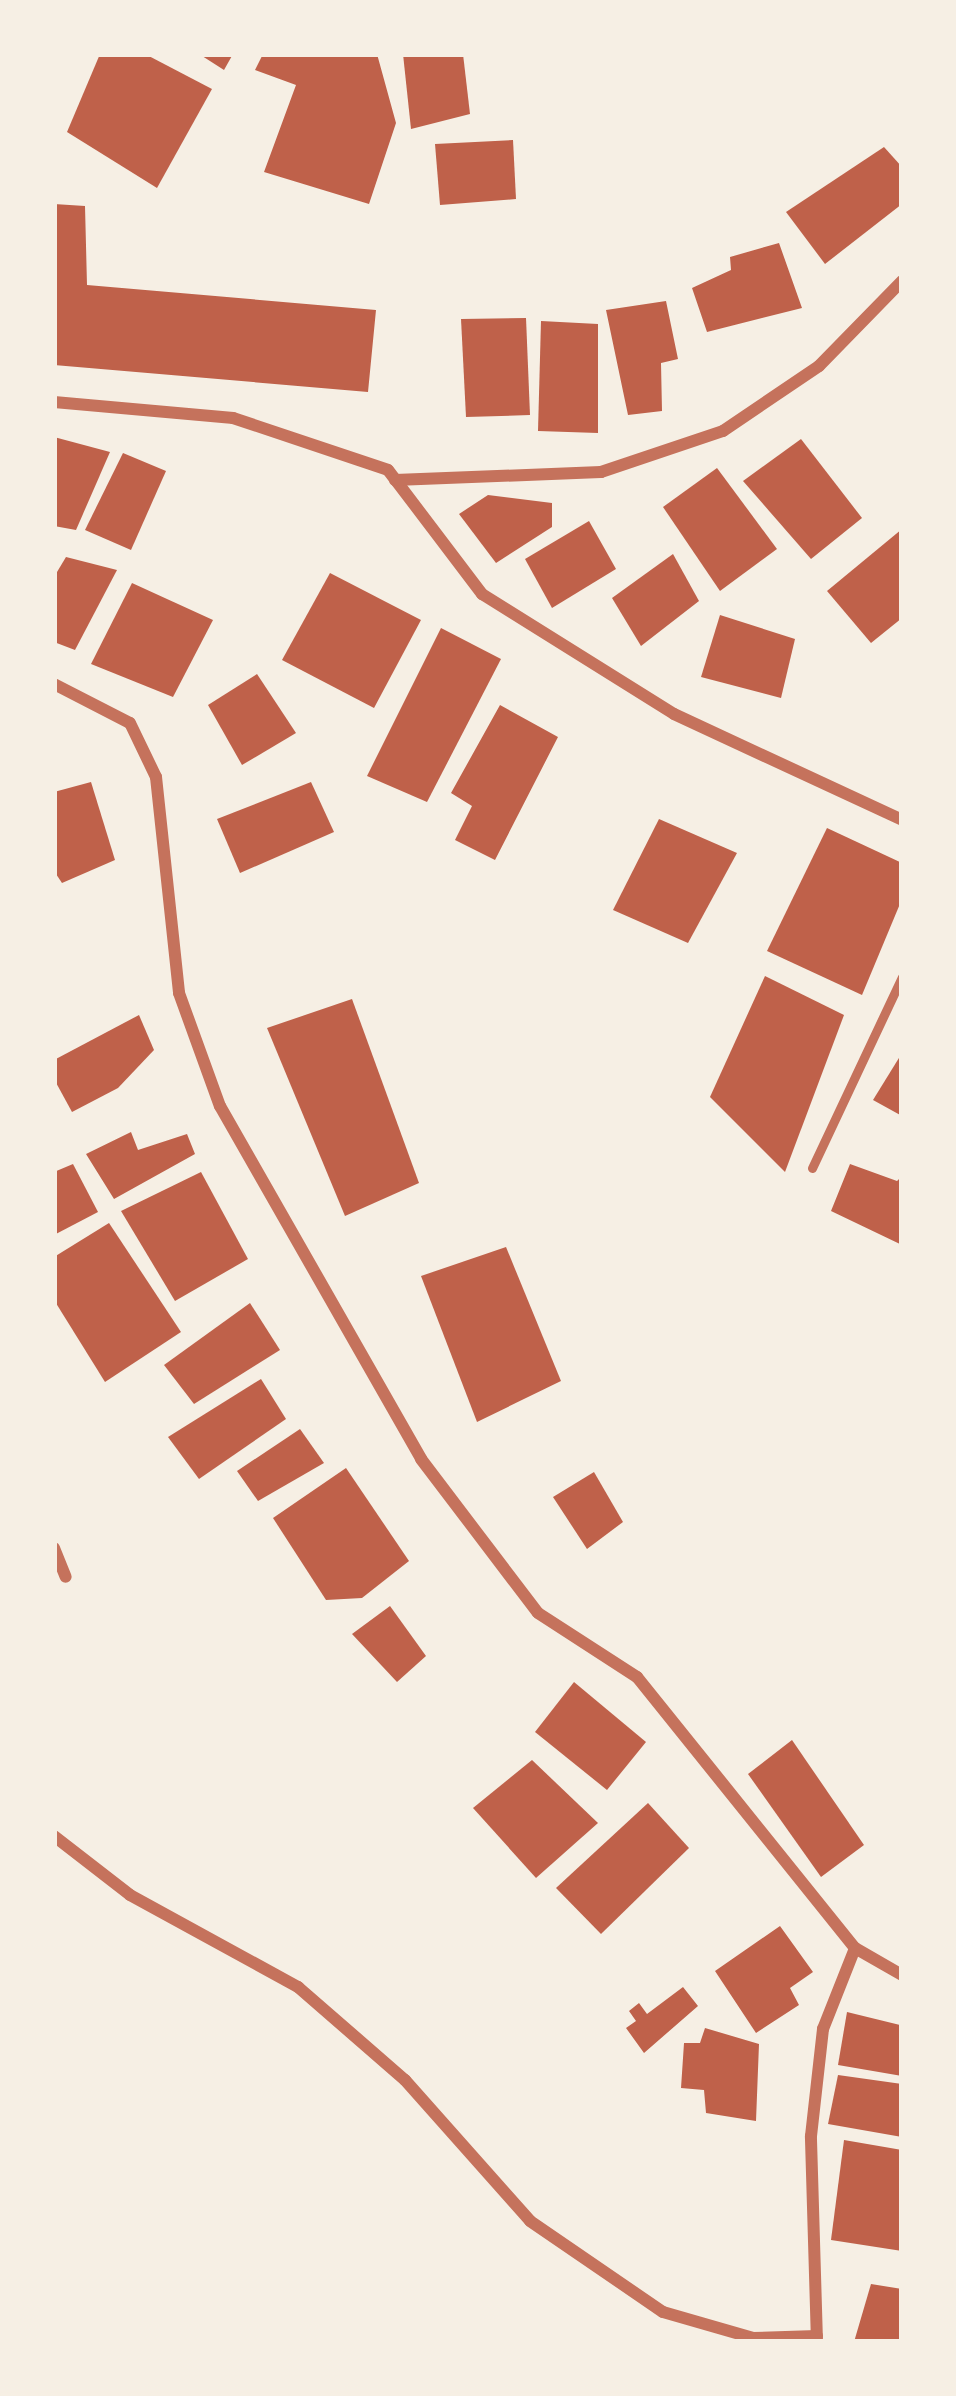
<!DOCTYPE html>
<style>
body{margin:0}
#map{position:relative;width:956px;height:2396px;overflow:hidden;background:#f6efe4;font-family:"DM Sans",sans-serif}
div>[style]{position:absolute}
.building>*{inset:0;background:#bf614a}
.service>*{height:9px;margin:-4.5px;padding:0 4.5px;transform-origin:4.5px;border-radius:4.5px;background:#c5725c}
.minor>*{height:12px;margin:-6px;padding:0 6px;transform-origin:6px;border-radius:6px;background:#c5725c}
span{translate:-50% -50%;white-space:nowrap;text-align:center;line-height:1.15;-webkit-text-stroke:12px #f6efe4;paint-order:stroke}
.frame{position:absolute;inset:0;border:57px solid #f6efe4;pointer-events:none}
</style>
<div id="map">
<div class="building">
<i style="clip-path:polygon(100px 54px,145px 54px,212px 89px,157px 188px,67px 132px)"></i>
<i style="clip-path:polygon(199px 54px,233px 54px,224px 70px)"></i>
<i style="clip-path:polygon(263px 54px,377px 54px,396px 123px,369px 204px,264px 172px,296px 85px,255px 70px)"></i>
<i style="clip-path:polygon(403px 54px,463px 54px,470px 114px,411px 129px)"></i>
<i style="clip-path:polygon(513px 140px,516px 199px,440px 205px,435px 144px)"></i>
<i style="clip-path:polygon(884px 147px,902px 167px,902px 204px,825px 264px,786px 212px)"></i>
<i style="clip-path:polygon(54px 204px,85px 206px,87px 285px,376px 310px,368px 392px,54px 365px)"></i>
<i style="clip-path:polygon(779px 243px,802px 308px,707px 332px,692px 288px,731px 270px,730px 257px)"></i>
<i style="clip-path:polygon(666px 301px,678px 359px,661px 363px,662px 411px,628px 415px,606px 310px)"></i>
<i style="clip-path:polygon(526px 318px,530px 415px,466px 417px,461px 319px)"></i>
<i style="clip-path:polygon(541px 321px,598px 324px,598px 433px,538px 431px)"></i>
<i style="clip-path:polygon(54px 437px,110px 452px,76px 530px,54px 526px)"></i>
<i style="clip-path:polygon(801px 439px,862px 518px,811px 559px,743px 481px)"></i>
<i style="clip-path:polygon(123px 453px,166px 471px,131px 550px,85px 530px)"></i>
<i style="clip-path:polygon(717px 468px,777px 549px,720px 591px,663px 507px)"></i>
<i style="clip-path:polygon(488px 495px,552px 503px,552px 527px,496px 563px,459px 514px)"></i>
<i style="clip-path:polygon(589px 521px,616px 569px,552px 608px,525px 559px)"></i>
<i style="clip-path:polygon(902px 529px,902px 618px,871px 643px,827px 591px)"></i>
<i style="clip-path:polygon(673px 554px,699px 601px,641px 646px,612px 598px)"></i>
<i style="clip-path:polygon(66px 557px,117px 570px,75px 650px,54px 642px,54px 577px)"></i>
<i style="clip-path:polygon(330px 573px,421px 620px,374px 708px,282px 660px)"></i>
<i style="clip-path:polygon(132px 583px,213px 620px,173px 697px,91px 664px)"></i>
<i style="clip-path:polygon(720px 615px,795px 639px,781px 698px,701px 677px)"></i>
<i style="clip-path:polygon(441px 628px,501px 659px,427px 802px,367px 776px)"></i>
<i style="clip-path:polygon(257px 674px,296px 733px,242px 765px,208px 705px)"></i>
<i style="clip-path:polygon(500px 705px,558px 737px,495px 860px,455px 840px,472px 806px,451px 793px)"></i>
<i style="clip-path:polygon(91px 782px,115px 860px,62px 883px,54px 871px,54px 792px)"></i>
<i style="clip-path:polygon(311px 782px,334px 832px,240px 873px,217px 819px)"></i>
<i style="clip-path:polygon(659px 819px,737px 853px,688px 943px,613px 910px)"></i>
<i style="clip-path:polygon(827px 828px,902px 863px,902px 899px,862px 995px,767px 951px)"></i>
<i style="clip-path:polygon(765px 976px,844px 1015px,785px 1172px,710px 1097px)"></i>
<i style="clip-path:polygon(352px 999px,419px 1183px,345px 1216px,267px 1028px)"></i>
<i style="clip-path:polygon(139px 1015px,154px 1050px,118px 1088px,72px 1112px,54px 1079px,54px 1060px)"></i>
<i style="clip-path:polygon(902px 1053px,902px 1116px,873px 1100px)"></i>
<i style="clip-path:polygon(131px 1132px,138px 1150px,187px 1134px,195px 1154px,114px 1199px,86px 1154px)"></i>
<i style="clip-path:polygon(73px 1164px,98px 1212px,54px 1235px,54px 1172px)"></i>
<i style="clip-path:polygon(850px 1164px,897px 1181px,902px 1176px,902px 1245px,831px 1211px)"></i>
<i style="clip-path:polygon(201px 1172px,248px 1259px,175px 1301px,121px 1211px)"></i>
<i style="clip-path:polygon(109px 1223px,181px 1332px,105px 1382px,54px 1300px,54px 1257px)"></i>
<i style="clip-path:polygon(506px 1247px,561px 1381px,477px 1422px,421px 1276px)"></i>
<i style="clip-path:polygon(250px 1303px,280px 1350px,194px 1404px,164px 1365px)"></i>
<i style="clip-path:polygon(261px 1379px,286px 1419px,199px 1479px,168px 1437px)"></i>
<i style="clip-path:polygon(300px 1429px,324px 1463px,258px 1501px,237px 1471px)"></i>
<i style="clip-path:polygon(346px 1468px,409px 1561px,362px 1598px,326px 1600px,273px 1518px)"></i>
<i style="clip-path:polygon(594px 1472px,623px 1522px,587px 1549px,553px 1497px)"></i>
<i style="clip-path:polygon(390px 1606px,426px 1656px,397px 1682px,352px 1634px)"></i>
<i style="clip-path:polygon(574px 1682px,646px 1742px,607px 1790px,535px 1732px)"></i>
<i style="clip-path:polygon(792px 1740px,864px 1845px,821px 1877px,748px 1774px)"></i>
<i style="clip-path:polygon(532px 1760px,598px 1823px,536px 1878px,473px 1808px)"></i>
<i style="clip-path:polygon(648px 1803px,689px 1848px,601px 1934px,556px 1888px)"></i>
<i style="clip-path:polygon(780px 1926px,813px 1972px,790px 1988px,799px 2005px,756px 2033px,715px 1971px)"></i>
<i style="clip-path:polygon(683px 1987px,698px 2006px,644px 2053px,626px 2028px,636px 2021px,629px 2011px,639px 2003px,647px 2014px)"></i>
<i style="clip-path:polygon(847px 2012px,900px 2025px,902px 2076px,838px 2065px)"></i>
<i style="clip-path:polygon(705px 2028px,759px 2044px,756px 2121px,706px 2113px,704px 2090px,681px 2088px,684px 2043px,700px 2043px)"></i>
<i style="clip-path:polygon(838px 2075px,902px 2084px,902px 2137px,828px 2124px)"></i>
<i style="clip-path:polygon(844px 2140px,902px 2150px,902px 2251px,831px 2240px)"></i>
<i style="clip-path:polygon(871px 2284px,902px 2289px,902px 2342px,854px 2342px)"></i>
</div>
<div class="service">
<i style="left:812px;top:1168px;width:211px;rotate:-64.8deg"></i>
</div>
<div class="minor">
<i style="left:54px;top:402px;width:180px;rotate:5.1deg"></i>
<i style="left:233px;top:418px;width:163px;rotate:18.5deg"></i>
<i style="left:388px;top:470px;width:156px;rotate:52.8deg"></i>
<i style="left:482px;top:594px;width:226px;rotate:32deg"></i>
<i style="left:674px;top:714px;width:251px;rotate:24.9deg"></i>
<i style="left:395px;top:480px;width:206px;rotate:-2.2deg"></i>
<i style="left:601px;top:472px;width:129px;rotate:-18.6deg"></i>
<i style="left:723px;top:431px;width:116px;rotate:-34.1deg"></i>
<i style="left:819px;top:366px;width:119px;rotate:-45.7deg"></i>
<i style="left:54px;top:684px;width:85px;rotate:27.2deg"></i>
<i style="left:130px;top:723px;width:60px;rotate:64.3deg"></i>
<i style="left:156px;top:777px;width:217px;rotate:83.9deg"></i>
<i style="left:179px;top:993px;width:120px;rotate:70.1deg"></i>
<i style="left:220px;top:1106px;width:406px;rotate:60.3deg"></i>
<i style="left:421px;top:1459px;width:193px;rotate:52.8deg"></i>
<i style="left:538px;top:1613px;width:118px;rotate:32.9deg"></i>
<i style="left:637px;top:1677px;width:348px;rotate:51.2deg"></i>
<i style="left:855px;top:1948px;width:54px;rotate:29.9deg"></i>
<i style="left:54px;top:1548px;width:31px;rotate:68deg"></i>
<i style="left:54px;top:1836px;width:96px;rotate:37.8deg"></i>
<i style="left:130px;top:1895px;width:192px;rotate:28.7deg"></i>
<i style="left:298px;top:1987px;width:142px;rotate:41deg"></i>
<i style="left:405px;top:2080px;width:188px;rotate:48.4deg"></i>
<i style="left:530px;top:2221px;width:161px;rotate:34.4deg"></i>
<i style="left:663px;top:2312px;width:94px;rotate:16.1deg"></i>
<i style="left:753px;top:2338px;width:64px;rotate:-1.8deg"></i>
<i style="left:817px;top:2342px;width:206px;rotate:-91.7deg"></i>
<i style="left:811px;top:2136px;width:108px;rotate:-83.6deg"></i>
<i style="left:823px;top:2029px;width:87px;rotate:-68.4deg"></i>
</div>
<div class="frame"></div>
</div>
